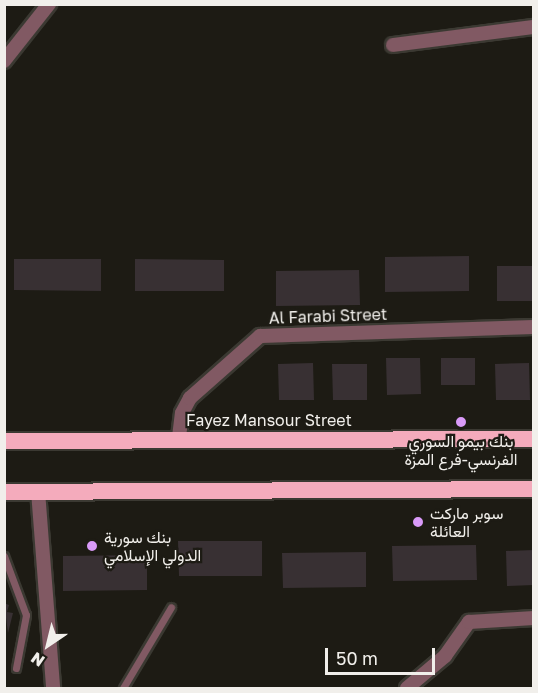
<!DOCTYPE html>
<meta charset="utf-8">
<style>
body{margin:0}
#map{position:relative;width:538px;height:693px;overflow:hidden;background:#1d1b14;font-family:"Golos Text",Vazirmatn,sans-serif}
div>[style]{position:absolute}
.building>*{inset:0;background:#383033}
.roads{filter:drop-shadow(2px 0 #3b3932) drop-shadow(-2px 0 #3b3932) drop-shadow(0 2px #3b3932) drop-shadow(0 -2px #3b3932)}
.service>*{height:7px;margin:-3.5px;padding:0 3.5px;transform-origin:3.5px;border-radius:3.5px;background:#815963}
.minor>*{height:14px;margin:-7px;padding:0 7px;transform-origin:7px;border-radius:7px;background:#815963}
.trunk>*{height:16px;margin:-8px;padding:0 8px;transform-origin:8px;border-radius:8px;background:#f4abbc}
.dots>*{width:16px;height:16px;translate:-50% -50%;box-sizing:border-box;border:3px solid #1d1b14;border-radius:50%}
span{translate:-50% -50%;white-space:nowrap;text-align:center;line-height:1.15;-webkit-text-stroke:4.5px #1d1b14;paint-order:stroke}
.street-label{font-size:16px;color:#f1efeb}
.poi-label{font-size:16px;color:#f1efeb}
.left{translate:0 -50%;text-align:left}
.frame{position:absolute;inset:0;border:6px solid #f1efeb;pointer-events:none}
.north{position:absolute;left:18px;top:615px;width:60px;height:60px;-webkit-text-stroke:4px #1d1b14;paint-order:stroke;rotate:215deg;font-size:16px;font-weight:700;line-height:24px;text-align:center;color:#f1efeb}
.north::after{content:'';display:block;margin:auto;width:21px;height:27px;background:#f1efeb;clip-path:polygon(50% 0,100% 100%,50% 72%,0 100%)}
.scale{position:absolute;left:325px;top:648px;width:110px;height:27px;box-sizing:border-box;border:3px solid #f1efeb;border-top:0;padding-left:8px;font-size:18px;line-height:21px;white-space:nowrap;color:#f1efeb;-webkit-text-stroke:4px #1d1b14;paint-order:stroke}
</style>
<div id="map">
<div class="building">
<i style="clip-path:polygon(469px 256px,469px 291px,385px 292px,385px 257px)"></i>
<i style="clip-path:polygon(14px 259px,101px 259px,101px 291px,14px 290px)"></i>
<i style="clip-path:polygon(135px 259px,224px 260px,224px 291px,135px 291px)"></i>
<i style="clip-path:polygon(497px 266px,534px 266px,534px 301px,497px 301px)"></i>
<i style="clip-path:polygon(359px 270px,360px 305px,276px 306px,276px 271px)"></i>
<i style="clip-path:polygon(386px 358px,420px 358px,421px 394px,387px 395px)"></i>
<i style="clip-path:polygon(441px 358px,475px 358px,475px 385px,441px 385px)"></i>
<i style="clip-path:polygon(313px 363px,314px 400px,279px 400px,278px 364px)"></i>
<i style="clip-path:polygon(529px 363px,530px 400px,496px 400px,495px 364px)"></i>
<i style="clip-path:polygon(332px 364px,367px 364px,367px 400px,333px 400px)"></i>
<i style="clip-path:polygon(178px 541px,262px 541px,262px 576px,179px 576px)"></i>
<i style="clip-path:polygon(476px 545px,477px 580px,393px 581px,392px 546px)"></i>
<i style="clip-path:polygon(534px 550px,534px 585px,507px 586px,506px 551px)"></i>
<i style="clip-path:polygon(366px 552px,366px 587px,283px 588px,282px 553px)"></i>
<i style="clip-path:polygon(147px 555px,147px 590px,63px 591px,63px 556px)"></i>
<i style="clip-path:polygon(4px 603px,9px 605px,7px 612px,13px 613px,8px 633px)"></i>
</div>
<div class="roads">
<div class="service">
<i style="left:4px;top:556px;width:63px;rotate:69.6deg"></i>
<i style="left:26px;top:615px;width:54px;rotate:100.7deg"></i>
<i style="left:123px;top:688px;width:94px;rotate:-59.3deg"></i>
</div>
<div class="minor">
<i style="left:393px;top:45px;width:142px;rotate:-7.3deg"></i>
<i style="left:4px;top:61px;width:73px;rotate:-51.7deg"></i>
<i style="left:179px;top:437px;width:24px;rotate:-83deg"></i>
<i style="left:182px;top:413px;width:17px;rotate:-62deg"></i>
<i style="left:190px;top:398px;width:94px;rotate:-41.5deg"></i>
<i style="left:260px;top:336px;width:274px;rotate:-1.9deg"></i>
<i style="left:38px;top:491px;width:198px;rotate:85.6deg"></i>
<i style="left:407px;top:688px;width:50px;rotate:-40.1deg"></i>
<i style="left:445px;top:656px;width:42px;rotate:-54.8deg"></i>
<i style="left:469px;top:622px;width:65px;rotate:-3.5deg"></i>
</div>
<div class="trunk">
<i style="left:4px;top:441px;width:530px;rotate:-0.22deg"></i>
<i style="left:4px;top:492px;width:530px;rotate:-0.32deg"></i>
</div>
</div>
<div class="dots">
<i style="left:461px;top:422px;background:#d99af8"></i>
<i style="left:418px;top:522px;background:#d99af8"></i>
<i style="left:92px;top:546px;background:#d99af8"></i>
</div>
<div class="street-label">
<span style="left:328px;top:316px;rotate:-2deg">Al Farabi Street</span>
<span style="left:269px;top:420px">Fayez Mansour Street</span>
</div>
<div class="poi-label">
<span style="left:461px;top:450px">بنك بيمو السوري<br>الفرنسي-فرع المزة</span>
<span class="left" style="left:430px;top:522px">سوبر ماركت<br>العائلة</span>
<span class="left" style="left:104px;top:546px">بنك سورية<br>الدولي الإسلامي</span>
</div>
<div class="frame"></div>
<div class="north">N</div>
<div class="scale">50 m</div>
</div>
